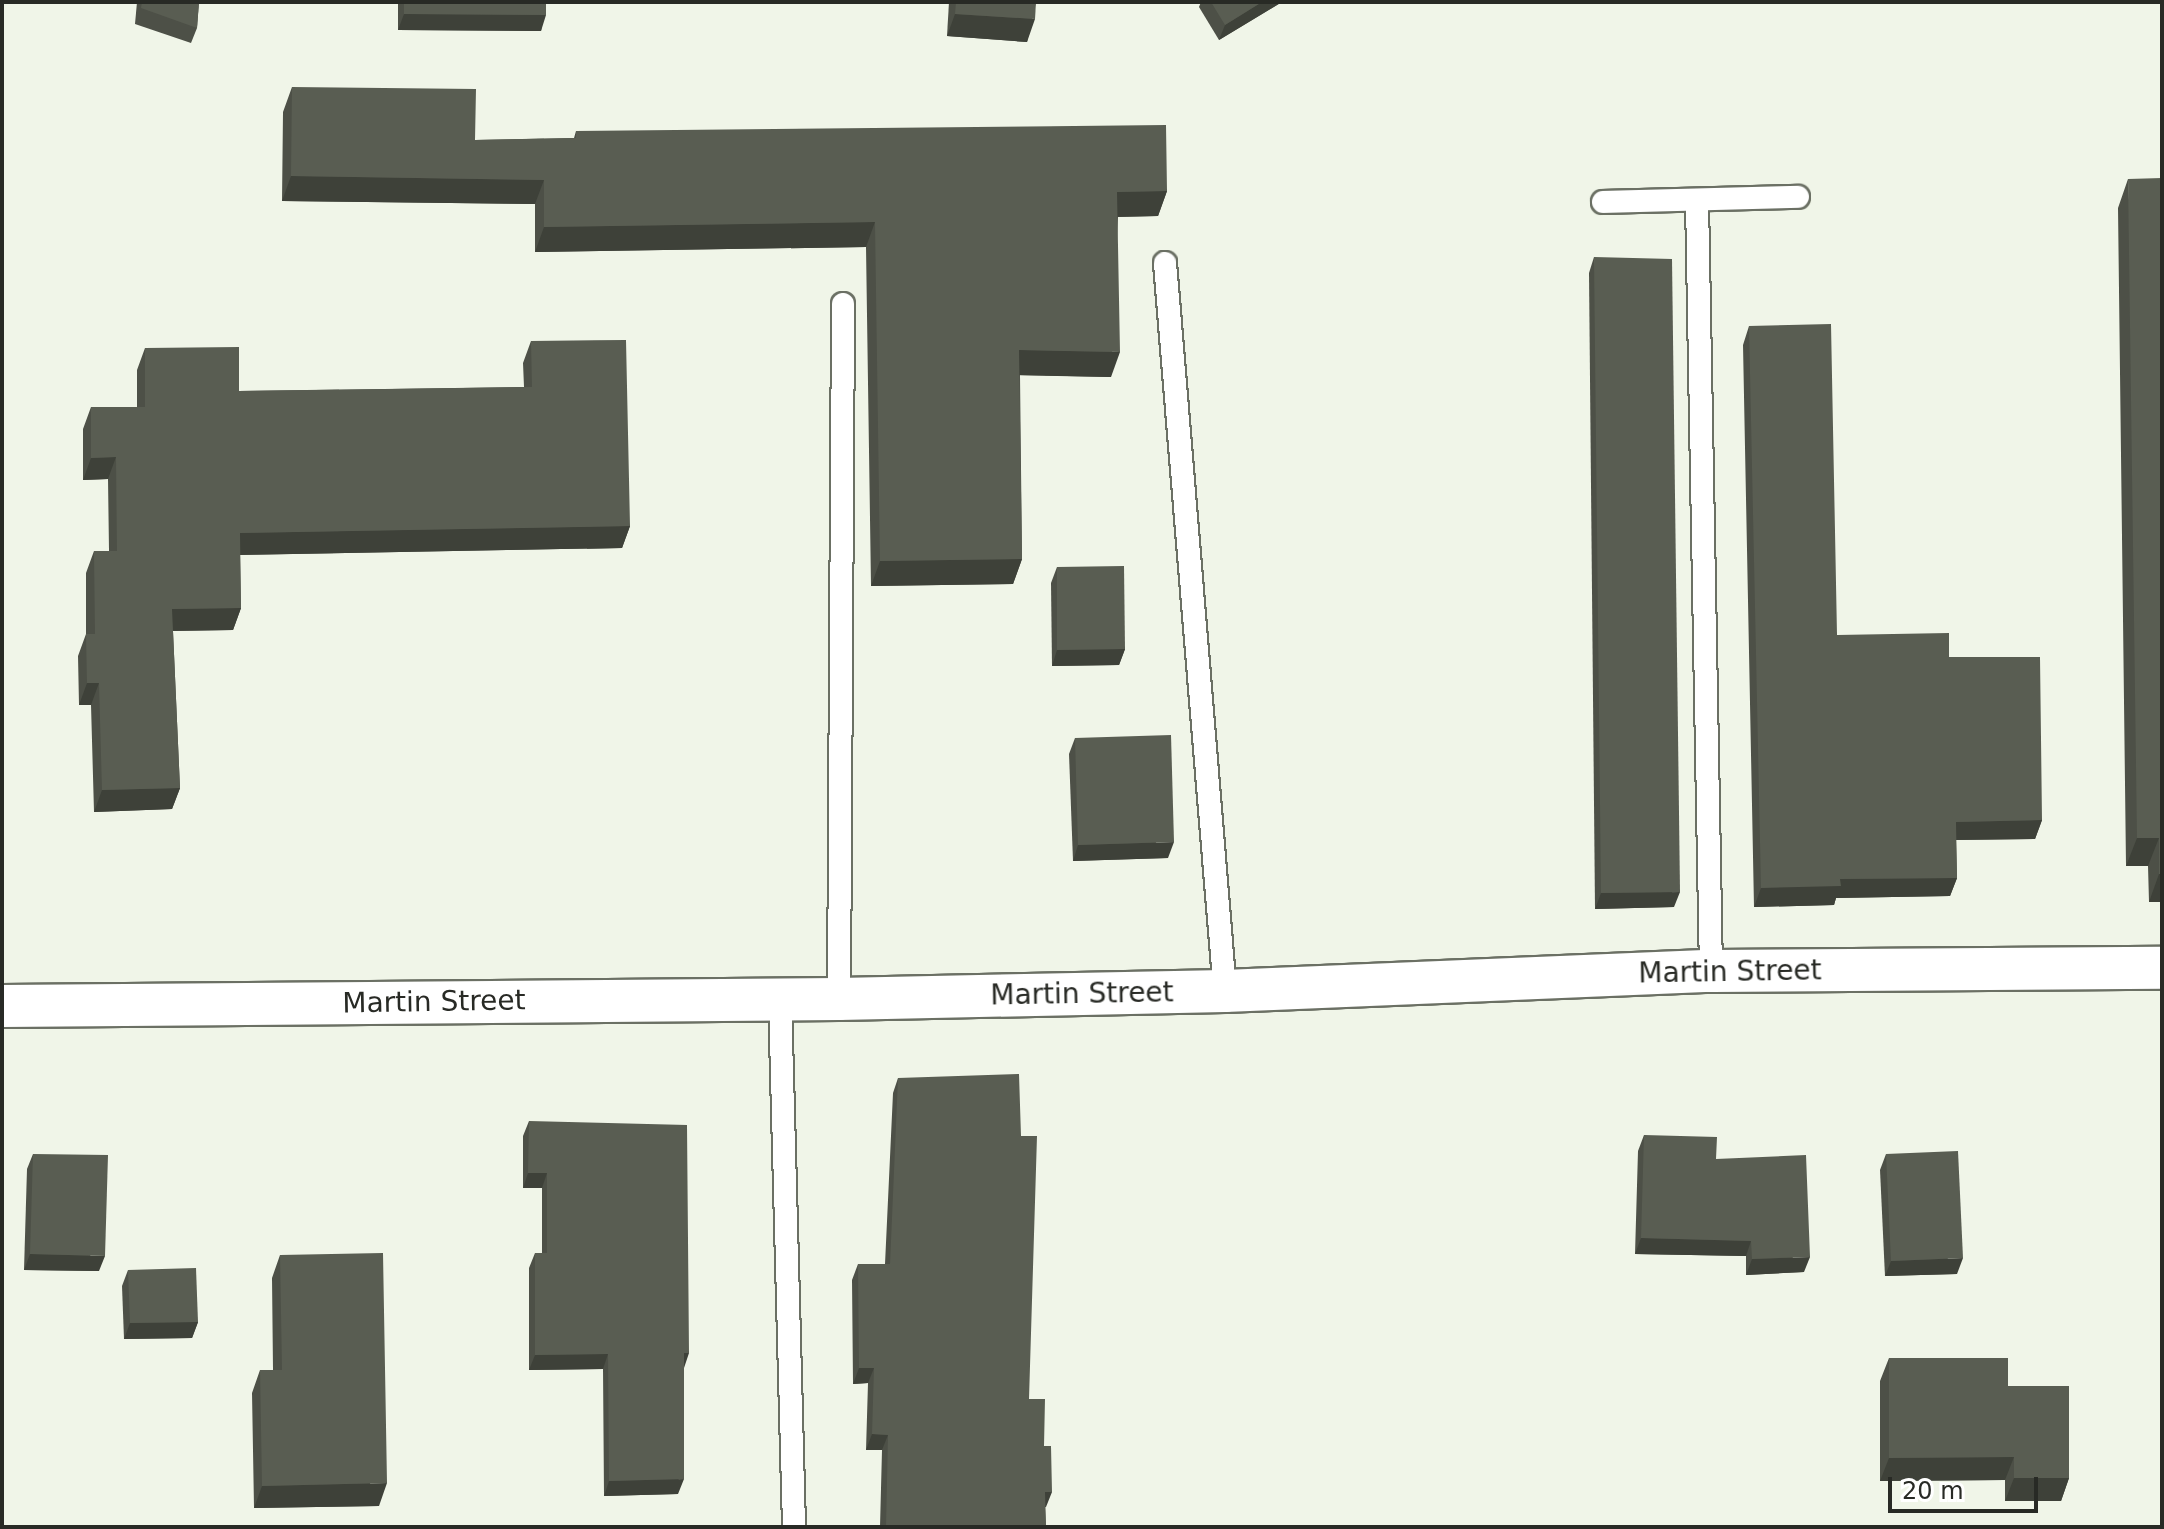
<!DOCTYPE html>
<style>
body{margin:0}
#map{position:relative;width:2164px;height:1529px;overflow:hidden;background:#f0f5e8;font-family:"DejaVu Sans",sans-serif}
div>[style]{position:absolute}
.roads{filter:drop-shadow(2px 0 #6b7064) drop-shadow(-2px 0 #6b7064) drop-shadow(0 2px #6b7064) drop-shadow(0 -2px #6b7064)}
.service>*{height:22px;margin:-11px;padding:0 11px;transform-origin:11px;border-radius:11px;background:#fff}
.minor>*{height:42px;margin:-21px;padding:0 21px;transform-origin:21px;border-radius:21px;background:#fff}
.wall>*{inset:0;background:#4d5047}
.shaded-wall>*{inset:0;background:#3e4139}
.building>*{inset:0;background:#595d52}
span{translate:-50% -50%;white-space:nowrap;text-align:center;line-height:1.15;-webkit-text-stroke:8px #fff;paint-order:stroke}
.street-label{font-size:28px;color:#282a25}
.frame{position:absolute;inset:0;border:4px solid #282a25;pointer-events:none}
.scale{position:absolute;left:1888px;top:1477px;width:150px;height:36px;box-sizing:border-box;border:4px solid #282a25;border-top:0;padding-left:10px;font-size:24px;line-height:28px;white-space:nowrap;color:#282a25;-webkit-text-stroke:6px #fff;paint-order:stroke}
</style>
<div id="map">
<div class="roads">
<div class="service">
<i style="left:1697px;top:200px;width:771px;rotate:88.96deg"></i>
<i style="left:1603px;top:202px;width:195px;rotate:-1.5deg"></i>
<i style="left:1165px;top:263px;width:730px;rotate:85.29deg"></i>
<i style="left:780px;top:999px;width:528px;rotate:88.48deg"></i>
<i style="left:839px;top:999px;width:695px;rotate:-89.67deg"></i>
</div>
<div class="minor">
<i style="left:2px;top:1006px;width:837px;rotate:-0.48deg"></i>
<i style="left:839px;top:999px;width:386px;rotate:-1.2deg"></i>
<i style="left:1225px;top:991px;width:486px;rotate:-2.4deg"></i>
<i style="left:1711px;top:971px;width:451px;rotate:-0.4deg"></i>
</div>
</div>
<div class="wall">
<i style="clip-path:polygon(137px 2px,199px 2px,197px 28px,191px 43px,135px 24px)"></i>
<i style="clip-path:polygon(398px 2px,546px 2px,541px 31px,398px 30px)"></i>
<i style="clip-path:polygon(949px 2px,1036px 2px,1027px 42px,947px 36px)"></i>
<i style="clip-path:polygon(1201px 2px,1282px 2px,1219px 40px,1199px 7px)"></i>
<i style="clip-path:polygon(292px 87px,475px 140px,574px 138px,576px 131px,1167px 191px,1158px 216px,1118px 217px,1111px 377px,1020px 375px,1022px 559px,1013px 584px,871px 586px,866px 247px,535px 252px,535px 204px,282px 201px,283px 112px)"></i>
<i style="clip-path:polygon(2128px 179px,2162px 902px,2149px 902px,2148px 866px,2126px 866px,2118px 208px)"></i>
<i style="clip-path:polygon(1594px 257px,1674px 907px,1595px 909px,1589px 273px)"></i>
<i style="clip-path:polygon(1749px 326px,1837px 635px,1949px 657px,2042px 820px,2035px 839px,1956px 840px,1957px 878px,1950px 896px,1836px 898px,1834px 905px,1754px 907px,1743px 345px)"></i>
<i style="clip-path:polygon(531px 341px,630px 526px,622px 548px,240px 555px,241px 608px,233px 630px,173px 631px,180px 788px,172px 809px,94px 812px,91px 705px,79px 705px,78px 656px,86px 634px,86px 573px,94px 551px,109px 551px,108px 479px,83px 480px,83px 429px,91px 407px,137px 407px,137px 370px,145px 348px,239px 391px,524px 387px,523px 363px)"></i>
<i style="clip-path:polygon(1057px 567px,1125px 649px,1119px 665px,1052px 666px,1051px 583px)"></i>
<i style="clip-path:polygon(1075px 738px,1168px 858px,1073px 861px,1069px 754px)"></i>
<i style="clip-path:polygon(898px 1078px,1029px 1399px,1044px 1446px,1046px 1507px,1045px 1507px,1046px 1527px,880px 1527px,882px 1450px,866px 1450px,868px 1383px,853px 1384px,852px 1280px,858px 1264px,885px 1264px,893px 1093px)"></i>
<i style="clip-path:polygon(529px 1121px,684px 1368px,678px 1494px,604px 1496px,603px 1369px,529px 1370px,529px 1268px,535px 1253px,542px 1253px,542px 1188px,523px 1188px,523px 1136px)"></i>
<i style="clip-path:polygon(1644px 1135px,1716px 1159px,1804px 1272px,1746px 1275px,1746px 1256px,1635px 1254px,1638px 1151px)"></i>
<i style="clip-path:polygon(33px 1154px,99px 1271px,24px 1270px,27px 1169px)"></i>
<i style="clip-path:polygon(1886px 1154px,1957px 1274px,1885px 1276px,1880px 1170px)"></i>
<i style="clip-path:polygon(280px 1255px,379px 1506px,254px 1508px,252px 1393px,260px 1370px,273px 1370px,272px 1278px)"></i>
<i style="clip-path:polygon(128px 1270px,198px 1322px,192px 1338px,124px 1339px,122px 1286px)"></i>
<i style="clip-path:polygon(1889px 1358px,2008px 1386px,2069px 1478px,2061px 1501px,2005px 1501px,2005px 1480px,1880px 1481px,1880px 1381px)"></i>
</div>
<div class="shaded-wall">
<i style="clip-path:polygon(1262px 2px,1282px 2px,1219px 40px,1225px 25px)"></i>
<i style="clip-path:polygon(404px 14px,546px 15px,541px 31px,398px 30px)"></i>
<i style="clip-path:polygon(955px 14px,1035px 19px,1027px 42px,947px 36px)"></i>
<i style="clip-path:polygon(291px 176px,544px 180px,535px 204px,282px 201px)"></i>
<i style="clip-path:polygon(1167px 191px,1158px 216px,1108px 217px,1117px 192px)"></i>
<i style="clip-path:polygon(875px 222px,866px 247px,535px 252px,544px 227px)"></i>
<i style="clip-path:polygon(1019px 350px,1120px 352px,1111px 377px,1010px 375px)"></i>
<i style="clip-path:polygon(116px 457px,108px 479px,83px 480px,91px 458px)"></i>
<i style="clip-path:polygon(630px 526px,622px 548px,232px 555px,240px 533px)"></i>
<i style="clip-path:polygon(1022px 559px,1013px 584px,871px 586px,880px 561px)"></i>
<i style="clip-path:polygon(241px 608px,233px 630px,164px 631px,172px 609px)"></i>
<i style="clip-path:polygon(1125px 649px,1119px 665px,1052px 666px,1057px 650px)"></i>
<i style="clip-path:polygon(87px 683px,99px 683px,91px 705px,79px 705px)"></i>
<i style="clip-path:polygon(180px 788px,172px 809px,94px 812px,102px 790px)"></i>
<i style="clip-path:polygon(2042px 820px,2035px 839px,1949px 840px,1956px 822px)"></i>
<i style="clip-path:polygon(2137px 838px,2159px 838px,2148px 866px,2126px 866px)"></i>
<i style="clip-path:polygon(1174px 842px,1168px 858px,1073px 861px,1078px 845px)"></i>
<i style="clip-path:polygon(2159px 874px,2162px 874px,2162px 902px,2149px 902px)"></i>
<i style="clip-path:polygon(1957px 878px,1950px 896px,1836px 898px,1834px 905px,1754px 907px,1761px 888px,1840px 879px)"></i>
<i style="clip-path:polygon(1680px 892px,1674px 907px,1595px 909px,1601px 893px)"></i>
<i style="clip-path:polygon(528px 1173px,547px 1173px,542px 1188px,523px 1188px)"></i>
<i style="clip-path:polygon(1641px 1238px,1751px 1241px,1746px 1256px,1635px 1254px)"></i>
<i style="clip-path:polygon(30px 1254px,105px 1256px,99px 1271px,24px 1270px)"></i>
<i style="clip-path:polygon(1810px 1257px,1804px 1272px,1746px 1275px,1752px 1259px)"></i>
<i style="clip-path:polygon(1963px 1258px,1957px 1274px,1885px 1276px,1891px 1261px)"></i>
<i style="clip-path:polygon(198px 1322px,192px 1338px,124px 1339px,130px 1323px)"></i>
<i style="clip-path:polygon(684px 1353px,689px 1353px,684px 1368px)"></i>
<i style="clip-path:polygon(608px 1354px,603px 1369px,529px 1370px,535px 1355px)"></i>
<i style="clip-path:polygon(859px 1368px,874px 1368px,868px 1383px,853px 1384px)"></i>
<i style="clip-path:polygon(872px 1434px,888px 1435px,882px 1450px,866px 1450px)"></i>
<i style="clip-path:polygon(2014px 1457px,2005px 1480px,1880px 1481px,1889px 1458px)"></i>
<i style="clip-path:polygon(2014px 1478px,2069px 1478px,2061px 1501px,2005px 1501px)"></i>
<i style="clip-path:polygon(684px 1479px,678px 1494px,604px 1496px,609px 1481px)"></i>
<i style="clip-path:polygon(387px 1483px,379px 1506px,254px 1508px,262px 1486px)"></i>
<i style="clip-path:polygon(1045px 1492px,1052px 1492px,1046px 1507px,1040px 1508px)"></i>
</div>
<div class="building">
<i style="clip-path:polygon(142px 2px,199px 2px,197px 28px,141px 8px)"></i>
<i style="clip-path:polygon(404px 2px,546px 2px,546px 15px,404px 14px)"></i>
<i style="clip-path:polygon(956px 2px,1036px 2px,1035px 19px,955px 14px)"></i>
<i style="clip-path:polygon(1211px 2px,1262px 2px,1225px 25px)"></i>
<i style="clip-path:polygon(292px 87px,476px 89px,475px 140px,576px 138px,576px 131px,1166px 125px,1167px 191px,1117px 192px,1120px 352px,1019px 350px,1022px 559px,880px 561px,875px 222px,544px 227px,544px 180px,291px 176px)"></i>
<i style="clip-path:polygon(2162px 178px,2162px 874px,2159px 874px,2159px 838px,2137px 838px,2128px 179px)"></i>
<i style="clip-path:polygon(1594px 257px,1672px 259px,1680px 892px,1601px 893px)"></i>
<i style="clip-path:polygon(1831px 324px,1837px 635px,1949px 633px,1949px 657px,2040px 657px,2042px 820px,1956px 822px,1957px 878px,1840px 879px,1841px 886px,1761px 888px,1749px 326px)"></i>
<i style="clip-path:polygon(626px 340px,630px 526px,240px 533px,241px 608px,172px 609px,180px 788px,102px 790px,99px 683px,87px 683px,86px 634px,95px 634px,94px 551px,117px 551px,116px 457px,91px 458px,91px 407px,145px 407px,145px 348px,239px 347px,239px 391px,532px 387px,531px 341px)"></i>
<i style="clip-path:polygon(1124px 566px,1125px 649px,1057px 650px,1057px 567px)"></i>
<i style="clip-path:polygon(1171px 735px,1174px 842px,1078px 845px,1075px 738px)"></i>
<i style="clip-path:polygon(1019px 1074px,1021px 1136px,1037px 1136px,1029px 1399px,1045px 1399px,1044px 1446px,1051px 1446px,1052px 1492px,1045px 1492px,1046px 1527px,886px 1527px,888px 1435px,872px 1434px,874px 1368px,859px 1368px,858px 1264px,890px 1264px,898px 1078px)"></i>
<i style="clip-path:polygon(529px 1121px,687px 1125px,689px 1353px,684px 1353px,684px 1479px,609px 1481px,608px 1354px,535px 1355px,535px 1253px,547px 1253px,547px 1173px,528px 1173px)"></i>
<i style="clip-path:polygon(1644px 1135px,1717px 1137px,1716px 1159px,1806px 1155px,1810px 1257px,1752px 1259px,1751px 1241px,1641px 1238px)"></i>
<i style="clip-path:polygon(1958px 1151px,1963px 1258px,1891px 1261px,1886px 1154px)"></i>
<i style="clip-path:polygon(33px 1154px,108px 1155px,105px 1256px,30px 1254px)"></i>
<i style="clip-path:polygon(383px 1253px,387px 1483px,262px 1486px,260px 1370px,282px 1370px,280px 1255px)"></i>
<i style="clip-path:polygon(196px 1268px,198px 1322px,130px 1323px,128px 1270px)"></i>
<i style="clip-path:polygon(1889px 1358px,2008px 1358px,2008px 1386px,2069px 1386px,2069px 1478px,2014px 1478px,2014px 1457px,1889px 1458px)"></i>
</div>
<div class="street-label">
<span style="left:1730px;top:972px;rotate:-1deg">Martin Street</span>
<span style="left:1082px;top:994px;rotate:-1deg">Martin Street</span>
<span style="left:434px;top:1002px;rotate:-1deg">Martin Street</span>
</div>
<div class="frame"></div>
<div class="scale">20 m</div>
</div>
